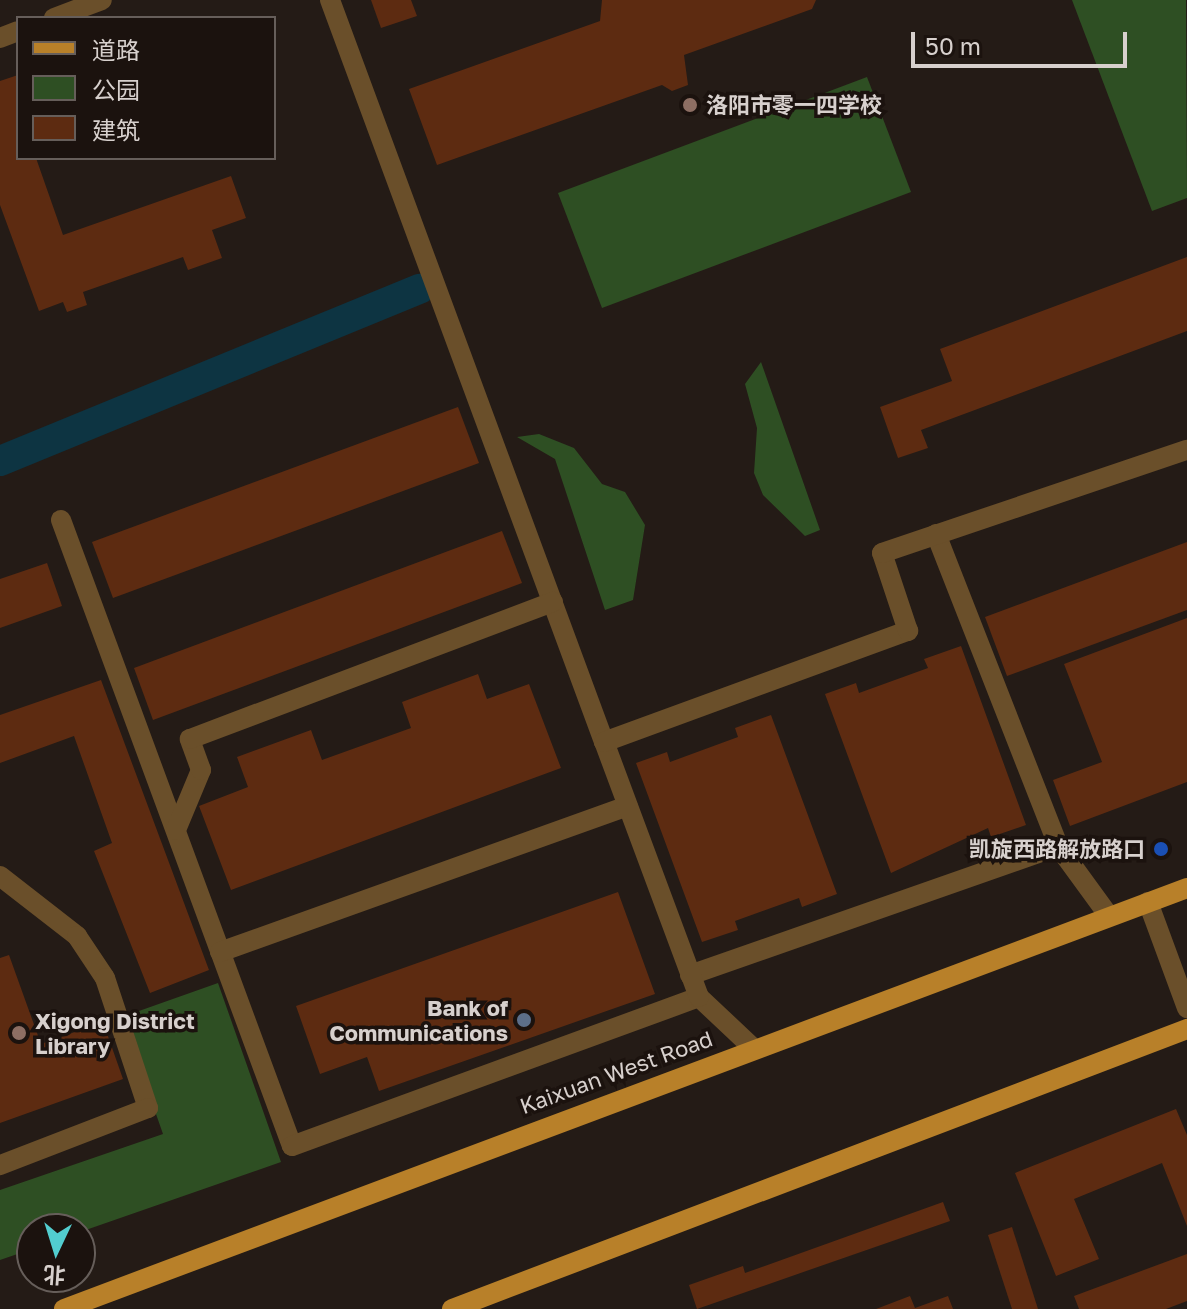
<!DOCTYPE html>
<meta charset="utf-8">
<style>
body{margin:0}
#map{position:relative;width:1187px;height:1309px;overflow:hidden;background:#241b16;font-family:"Golos Text","Noto Sans SC",sans-serif}
div>[style]{position:absolute}
.green>*{inset:0;background:#2e4f23}
.canal>*{height:30px;margin:-15px;padding:0 15px;transform-origin:15px;border-radius:15px;background:#0d3442}
.building>*{inset:0;background:#5d2b11}
.minor>*{height:20px;margin:-10px;padding:0 10px;transform-origin:10px;border-radius:10px;background:#6a4f2a}
.major>*{height:20px;margin:-10px;padding:0 10px;transform-origin:10px;border-radius:10px;background:#b88029}
.dots>*{width:22px;height:22px;translate:-50% -50%;box-sizing:border-box;border:4px solid #1b120e;border-radius:50%}
span{translate:-50% -50%;white-space:nowrap;text-align:center;line-height:1.15;-webkit-text-stroke:7px #1b120e;paint-order:stroke}
.poi-label{font-size:22px;color:#d7d0cd;font-weight:700}
.left{translate:0 -50%;text-align:left}
.right{translate:-100% -50%;text-align:right}
.street-label{font-size:22px;color:#d7d0cd}
.legend{position:absolute;left:16px;top:16px;width:260px;height:144px;box-sizing:border-box;background:#1b120e;border:2px solid #665e5a;margin:0;padding:10px 14px;list-style:none;font-size:24px;color:#d7d0cd}
.legend li{display:flex;align-items:center;gap:16px;height:40px}
.legend b{width:40px;border:2px solid #665e5a}
.north{position:absolute;left:16px;top:1213px;width:80px;height:80px;box-sizing:border-box;background:#1b120e;border:2px solid #665e5a;border-radius:50%;rotate:184deg;font-size:22px;font-weight:700;line-height:32px;text-align:center;color:#d7d0cd}
.north::after{content:'';display:block;margin:auto;width:28px;height:36px;background:#52cdcf;clip-path:polygon(50% 0,100% 100%,50% 72%,0 100%)}
.scale{position:absolute;left:911px;top:32px;width:216px;height:36px;box-sizing:border-box;border:4px solid #d7d0cd;border-top:0;padding-left:10px;font-size:24px;line-height:28px;white-space:nowrap;color:#d7d0cd;-webkit-text-stroke:6px #1b120e;paint-order:stroke}
</style>
<div id="map">
<div class="green">
<i style="clip-path:polygon(1072px 0,1186px 0,1187px 198px,1152px 211px)"></i>
<i style="clip-path:polygon(867px 77px,911px 192px,602px 308px,558px 193px)"></i>
<i style="clip-path:polygon(761px 362px,820px 530px,805px 536px,763px 495px,754px 473px,757px 428px,745px 384px)"></i>
<i style="clip-path:polygon(539px 434px,574px 448px,602px 484px,625px 492px,645px 525px,633px 600px,605px 610px,555px 459px,517px 437px)"></i>
<i style="clip-path:polygon(218px 983px,281px 1162px,80px 1232px,32px 1229px,32px 1249px,0 1260px,0 1190px,163px 1134px,122px 1017px)"></i>
</div>
<div class="canal">
<i style="left:0;top:461px;width:454px;rotate:-22.3deg"></i>
</div>
<div class="building">
<i style="clip-path:polygon(371px 0,411px 0,417px 16px,381px 28px)"></i>
<i style="clip-path:polygon(602px 0,816px 0,812px 9px,684px 55px,688px 85px,672px 91px,662px 85px,437px 165px,409px 89px,600px 21px)"></i>
<i style="clip-path:polygon(18px 75px,18px 158px,36px 158px,63px 235px,231px 176px,246px 218px,212px 230px,222px 258px,188px 270px,183px 257px,83px 292px,87px 305px,67px 312px,63px 302px,39px 311px,0 205px,0 81px)"></i>
<i style="clip-path:polygon(1187px 257px,1187px 331px,921px 430px,928px 448px,898px 458px,880px 407px,952px 381px,940px 349px)"></i>
<i style="clip-path:polygon(458px 407px,479px 463px,113px 598px,92px 542px)"></i>
<i style="clip-path:polygon(502px 531px,522px 583px,153px 720px,134px 668px)"></i>
<i style="clip-path:polygon(1187px 542px,1187px 610px,1007px 676px,985px 617px)"></i>
<i style="clip-path:polygon(47px 563px,62px 606px,0 628px,0 579px)"></i>
<i style="clip-path:polygon(1187px 618px,1187px 782px,1070px 826px,1053px 780px,1102px 762px,1064px 664px)"></i>
<i style="clip-path:polygon(961px 646px,1026px 825px,991px 837px,988px 828px,891px 873px,825px 694px,856px 683px,859px 693px,928px 668px,924px 659px)"></i>
<i style="clip-path:polygon(478px 674px,487px 699px,529px 684px,561px 768px,231px 890px,199px 806px,248px 787px,237px 757px,311px 730px,322px 760px,411px 728px,402px 702px)"></i>
<i style="clip-path:polygon(101px 680px,209px 970px,150px 993px,94px 851px,112px 843px,74px 736px,0 763px,0 715px)"></i>
<i style="clip-path:polygon(771px 715px,837px 894px,802px 907px,799px 898px,735px 921px,738px 930px,702px 942px,636px 763px,667px 752px,670px 762px,738px 737px,735px 728px)"></i>
<i style="clip-path:polygon(618px 892px,655px 994px,379px 1091px,367px 1057px,320px 1074px,296px 1006px)"></i>
<i style="clip-path:polygon(9px 955px,41px 1044px,103px 1022px,123px 1079px,0 1123px,0 958px)"></i>
<i style="clip-path:polygon(1176px 1109px,1187px 1135px,1187px 1226px,1162px 1163px,1074px 1199px,1099px 1259px,1056px 1276px,1015px 1173px)"></i>
<i style="clip-path:polygon(943px 1202px,950px 1221px,697px 1309px,689px 1285px,743px 1266px,745px 1273px)"></i>
<i style="clip-path:polygon(1012px 1227px,1038px 1309px,1012px 1309px,988px 1235px)"></i>
<i style="clip-path:polygon(1187px 1254px,1187px 1301px,1166px 1309px,1079px 1309px,1074px 1296px)"></i>
<i style="clip-path:polygon(910px 1296px,915px 1308px,948px 1296px,953px 1309px,876px 1309px)"></i>
</div>
<div class="minor">
<i style="left:330px;top:0;width:791px;rotate:69.73deg"></i>
<i style="left:54px;top:18px;width:51px;rotate:-20.6deg"></i>
<i style="left:0;top:38px;width:19px;rotate:-21deg"></i>
<i style="left:61px;top:520px;width:667px;rotate:69.75deg"></i>
<i style="left:292px;top:1146px;width:433px;rotate:-20.1deg"></i>
<i style="left:936px;top:534px;width:335px;rotate:68.6deg"></i>
<i style="left:1058px;top:846px;width:87px;rotate:53.9deg"></i>
<i style="left:176px;top:830px;width:65px;rotate:-67.4deg"></i>
<i style="left:201px;top:770px;width:33px;rotate:-110deg"></i>
<i style="left:190px;top:739px;width:388px;rotate:-20.7deg"></i>
<i style="left:0;top:876px;width:98px;rotate:37.9deg"></i>
<i style="left:77px;top:936px;width:50px;rotate:56.3deg"></i>
<i style="left:105px;top:978px;width:137px;rotate:71.7deg"></i>
<i style="left:148px;top:1108px;width:159px;rotate:158.9deg"></i>
<i style="left:1148px;top:902px;width:113px;rotate:69.8deg"></i>
<i style="left:220px;top:952px;width:433px;rotate:-19.7deg"></i>
<i style="left:690px;top:975px;width:390px;rotate:-19.3deg"></i>
<i style="left:752px;top:1047px;width:73px;rotate:-136.7deg"></i>
<i style="left:699px;top:997px;width:272px;rotate:-110.4deg"></i>
<i style="left:604px;top:742px;width:324px;rotate:-20.1deg"></i>
<i style="left:908px;top:631px;width:82px;rotate:-108.4deg"></i>
<i style="left:882px;top:553px;width:322px;rotate:-18.7deg"></i>
</div>
<div class="major">
<i style="left:64px;top:1309px;width:1199px;rotate:-20.55deg"></i>
<i style="left:452px;top:1309px;width:787px;rotate:-20.85deg"></i>
</div>
<div class="dots">
<i style="left:690px;top:105px;background:#8d6e63"></i>
<i style="left:1161px;top:849px;background:#1a4fb4"></i>
<i style="left:524px;top:1020px;background:#5c6f8a"></i>
<i style="left:19px;top:1033px;background:#8d6e63"></i>
</div>
<div class="poi-label">
<span class="left" style="left:706px;top:105px">洛阳市零一四学校</span>
<span class="right" style="left:1145px;top:849px">凯旋西路解放路口</span>
<span class="right" style="left:508px;top:1020px">Bank of<br>Communications</span>
<span class="left" style="left:35px;top:1033px">Xigong District<br>Library</span>
</div>
<div class="street-label">
<span style="left:616px;top:1072px;rotate:-20deg">Kaixuan West Road</span>
</div>
<ul class="legend">
<li><b style="height:10px;background:#b88029"></b>道路</li>
<li><b style="height:22px;background:#2e4f23"></b>公园</li>
<li><b style="height:22px;background:#5d2b11"></b>建筑</li>
</ul>
<div class="north">北</div>
<div class="scale">50 m</div>
</div>
